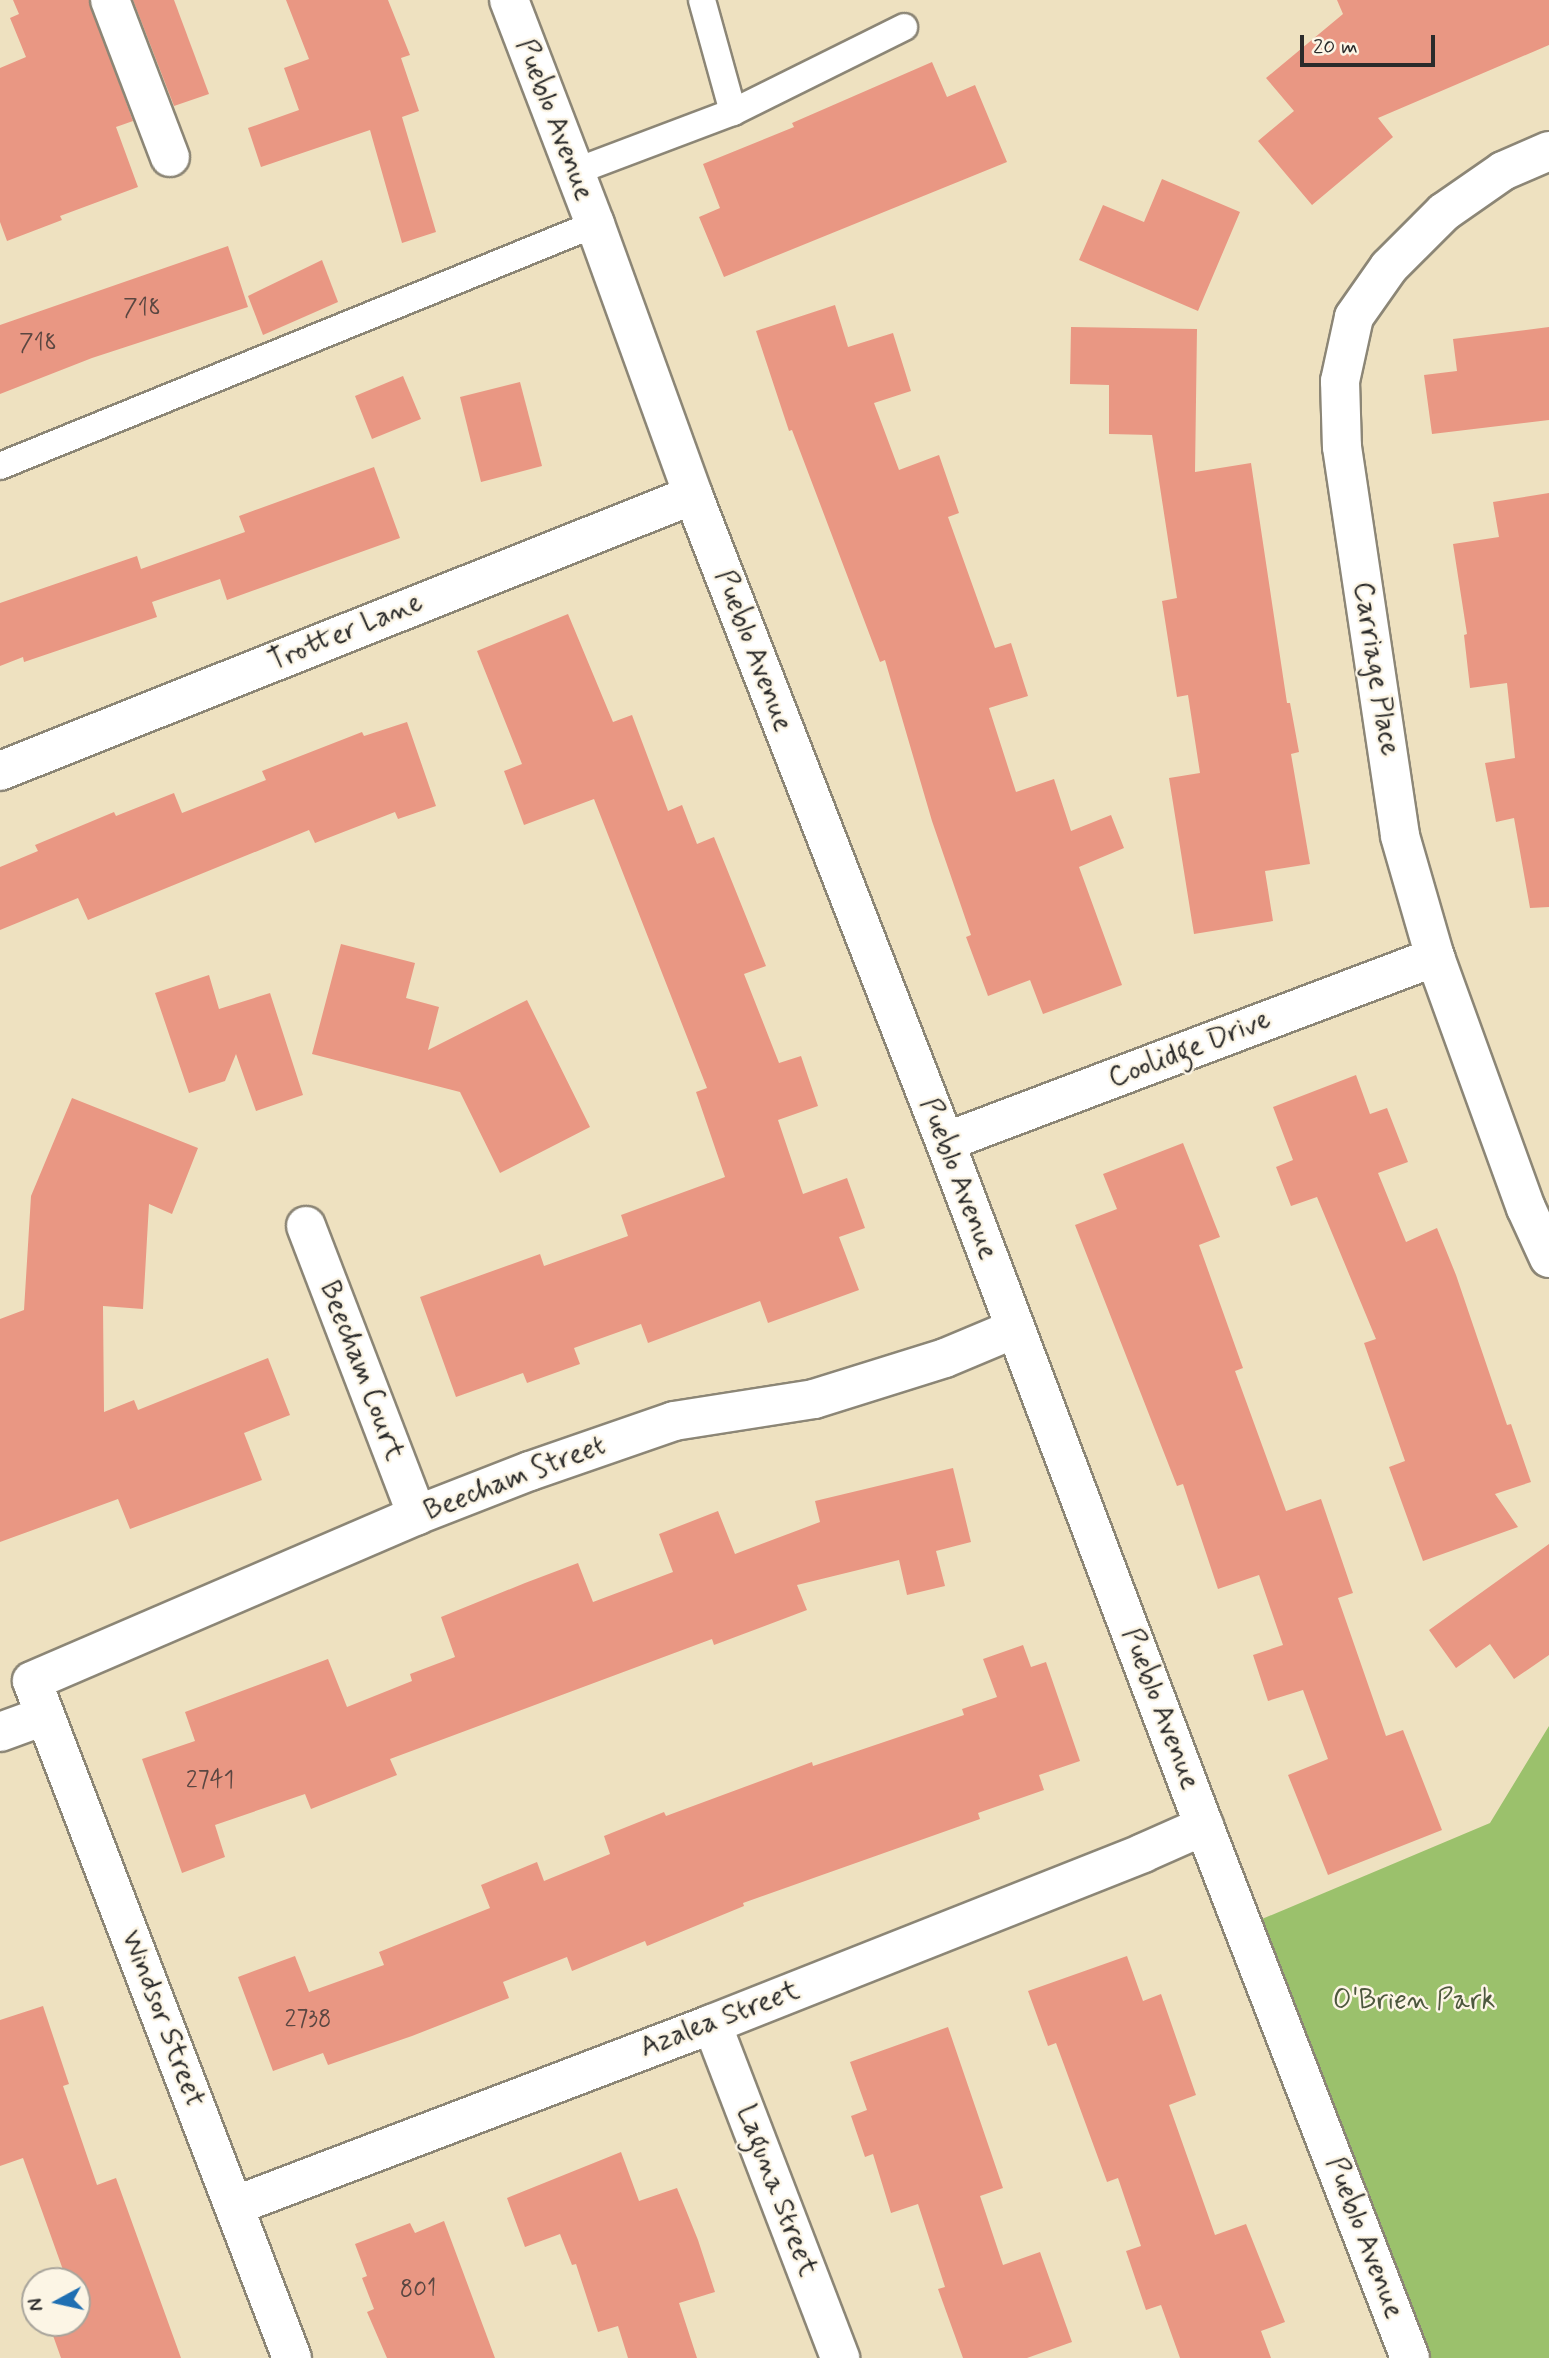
<!DOCTYPE html>
<style>
body{margin:0}
#map{position:relative;width:1549px;height:2358px;overflow:hidden;background:#eee1c0;font-family:Mynerve,sans-serif}
div>[style]{position:absolute}
.green>*{inset:0;background:#9bc16c}
.building>*{inset:0;background:#e99783}
.roads{filter:drop-shadow(2px 0 #8c8676) drop-shadow(-2px 0 #8c8676) drop-shadow(0 2px #8c8676) drop-shadow(0 -2px #8c8676)}
.service>*{height:26px;margin:-13px;padding:0 13px;transform-origin:13px;border-radius:13px;background:#fff}
.minor>*{height:38px;margin:-19px;padding:0 19px;transform-origin:19px;border-radius:19px;background:#fff}
.tertiary>*{height:38px;margin:-19px;padding:0 19px;transform-origin:19px;border-radius:19px;background:#fff}
span{translate:-50% -50%;white-space:nowrap;text-align:center;line-height:1.15;-webkit-text-stroke:5px #fcf5e5;paint-order:stroke}
.number-label{font-size:24px;color:#5a4641}
.number-label span{-webkit-text-stroke-width:0}
.street-label{font-size:28px;color:#2b2b2b}
.park-label{font-size:28px;color:#4d583e}
.north{position:absolute;left:21px;top:2267px;width:70px;height:70px;box-sizing:border-box;background:#fcf5e5;border:2px solid #a8a49b;border-radius:50%;rotate:262deg;font-size:19px;font-weight:700;line-height:28px;text-align:center;color:#2b2b2b}
.north::after{content:'';display:block;margin:auto;width:24px;height:32px;background:#1f6fb2;clip-path:polygon(50% 0,100% 100%,50% 72%,0 100%)}
.scale{position:absolute;left:1300px;top:35px;width:135px;height:32px;box-sizing:border-box;border:4px solid #2b2b2b;border-top:0;padding-left:9px;font-size:21px;line-height:24px;white-space:nowrap;color:#2b2b2b;-webkit-text-stroke:5px #fcf5e5;paint-order:stroke}
</style>
<div id="map">
<div class="green">
<i style="clip-path:polygon(1549px 1726px,1549px 2358px,1410px 2358px,1243px 1927px,1490px 1823px)"></i>
</div>
<div class="building">
<i style="clip-path:polygon(13px 0,89px 0,133px 121px,116px 127px,138px 187px,60px 216px,62px 220px,7px 241px,0 222px,0 68px,26px 57px,10px 18px,19px 14px)"></i>
<i style="clip-path:polygon(133px 0,174px 0,209px 94px,174px 106px)"></i>
<i style="clip-path:polygon(286px 0,388px 0,410px 55px,401px 58px,419px 111px,402px 117px,436px 232px,402px 243px,370px 130px,261px 167px,248px 128px,299px 110px,284px 68px,309px 59px)"></i>
<i style="clip-path:polygon(1337px 0,1549px 0,1549px 45px,1378px 118px,1393px 137px,1312px 205px,1258px 141px,1294px 111px,1266px 78px,1343px 14px)"></i>
<i style="clip-path:polygon(932px 62px,947px 97px,975px 85px,1007px 162px,724px 277px,699px 217px,720px 208px,703px 164px,794px 127px,792px 123px)"></i>
<i style="clip-path:polygon(1162px 179px,1240px 212px,1198px 311px,1079px 260px,1103px 205px,1144px 222px)"></i>
<i style="clip-path:polygon(228px 246px,248px 307px,92px 358px,0 394px,0 325px)"></i>
<i style="clip-path:polygon(322px 260px,338px 302px,263px 335px,248px 296px)"></i>
<i style="clip-path:polygon(835px 305px,848px 347px,893px 333px,911px 391px,874px 403px,899px 470px,939px 455px,959px 513px,948px 517px,995px 648px,1011px 643px,1028px 696px,989px 708px,1016px 792px,1054px 779px,1071px 831px,1111px 815px,1124px 848px,1079px 867px,1122px 985px,1043px 1014px,1030px 980px,988px 996px,966px 937px,971px 935px,932px 821px,885px 660px,880px 662px,792px 430px,789px 431px,756px 331px)"></i>
<i style="clip-path:polygon(1071px 327px,1197px 329px,1195px 472px,1251px 463px,1287px 703px,1290px 703px,1299px 752px,1291px 754px,1310px 864px,1265px 871px,1273px 921px,1194px 934px,1169px 778px,1200px 773px,1188px 695px,1177px 697px,1162px 601px,1177px 598px,1152px 435px,1109px 434px,1109px 385px,1070px 384px)"></i>
<i style="clip-path:polygon(1549px 327px,1549px 420px,1432px 434px,1424px 375px,1457px 371px,1453px 339px)"></i>
<i style="clip-path:polygon(403px 376px,421px 419px,372px 439px,355px 396px)"></i>
<i style="clip-path:polygon(520px 382px,542px 466px,481px 482px,460px 397px)"></i>
<i style="clip-path:polygon(374px 467px,400px 538px,227px 600px,220px 579px,152px 602px,157px 617px,24px 662px,23px 657px,0 666px,0 603px,137px 556px,141px 569px,245px 532px,239px 516px)"></i>
<i style="clip-path:polygon(1549px 493px,1549px 907px,1530px 908px,1514px 818px,1496px 822px,1485px 763px,1515px 758px,1507px 683px,1470px 688px,1464px 635px,1467px 634px,1453px 544px,1499px 537px,1493px 502px)"></i>
<i style="clip-path:polygon(568px 614px,613px 722px,632px 715px,668px 811px,682px 805px,697px 844px,714px 837px,766px 966px,744px 974px,779px 1063px,801px 1056px,818px 1106px,778px 1120px,803px 1194px,847px 1178px,865px 1228px,839px 1237px,859px 1290px,768px 1323px,760px 1301px,648px 1343px,641px 1324px,574px 1348px,580px 1364px,527px 1383px,523px 1373px,456px 1397px,420px 1297px,540px 1254px,544px 1266px,628px 1236px,621px 1215px,725px 1177px,696px 1092px,707px 1088px,594px 799px,524px 825px,504px 771px,522px 764px,477px 651px)"></i>
<i style="clip-path:polygon(407px 722px,436px 806px,398px 819px,395px 812px,315px 843px,309px 830px,88px 920px,78px 898px,0 930px,0 867px,38px 851px,35px 845px,114px 812px,116px 816px,174px 793px,182px 813px,266px 780px,262px 771px,362px 732px,364px 736px)"></i>
<i style="clip-path:polygon(341px 944px,415px 963px,406px 998px,439px 1007px,428px 1050px,527px 1000px,590px 1127px,500px 1173px,460px 1092px,312px 1054px)"></i>
<i style="clip-path:polygon(209px 975px,219px 1009px,270px 993px,303px 1095px,256px 1111px,236px 1054px,225px 1081px,189px 1093px,155px 993px)"></i>
<i style="clip-path:polygon(1356px 1075px,1370px 1114px,1387px 1108px,1408px 1162px,1378px 1173px,1406px 1242px,1437px 1228px,1456px 1275px,1507px 1425px,1511px 1424px,1531px 1482px,1495px 1494px,1518px 1527px,1423px 1561px,1389px 1467px,1405px 1461px,1364px 1343px,1376px 1339px,1317px 1197px,1291px 1206px,1276px 1167px,1293px 1160px,1273px 1107px)"></i>
<i style="clip-path:polygon(72px 1098px,198px 1148px,172px 1214px,149px 1204px,143px 1309px,103px 1306px,104px 1412px,134px 1400px,138px 1410px,268px 1358px,290px 1415px,244px 1433px,262px 1480px,130px 1529px,118px 1499px,0 1542px,0 1319px,24px 1310px,31px 1196px)"></i>
<i style="clip-path:polygon(1183px 1143px,1220px 1237px,1199px 1245px,1243px 1368px,1235px 1371px,1286px 1511px,1321px 1499px,1353px 1593px,1338px 1598px,1386px 1736px,1403px 1730px,1442px 1830px,1328px 1875px,1288px 1775px,1328px 1759px,1303px 1690px,1268px 1701px,1253px 1655px,1283px 1645px,1259px 1575px,1218px 1589px,1183px 1484px,1177px 1486px,1075px 1225px,1117px 1209px,1103px 1174px)"></i>
<i style="clip-path:polygon(953px 1468px,971px 1542px,936px 1551px,945px 1586px,907px 1595px,899px 1560px,797px 1585px,807px 1610px,714px 1645px,712px 1639px,390px 1759px,397px 1775px,311px 1809px,305px 1794px,215px 1825px,225px 1857px,182px 1873px,142px 1759px,195px 1741px,185px 1712px,328px 1659px,347px 1707px,412px 1681px,410px 1674px,455px 1657px,441px 1617px,525px 1583px,578px 1563px,593px 1602px,673px 1572px,659px 1534px,718px 1511px,735px 1554px,820px 1522px,815px 1501px)"></i>
<i style="clip-path:polygon(1549px 1544px,1549px 1655px,1514px 1679px,1490px 1644px,1456px 1668px,1429px 1630px)"></i>
<i style="clip-path:polygon(1023px 1645px,1031px 1667px,1046px 1662px,1080px 1761px,1039px 1775px,1044px 1790px,978px 1813px,980px 1819px,743px 1903px,744px 1906px,647px 1946px,645px 1941px,572px 1971px,567px 1957px,503px 1982px,509px 1998px,412px 2036px,328px 2065px,323px 2053px,273px 2071px,238px 1977px,295px 1956px,309px 1992px,384px 1965px,379px 1952px,490px 1908px,481px 1885px,537px 1862px,544px 1881px,610px 1854px,604px 1836px,664px 1812px,666px 1816px,812px 1762px,813px 1766px,964px 1715px,962px 1709px,997px 1697px,983px 1659px)"></i>
<i style="clip-path:polygon(1127px 1956px,1143px 2001px,1161px 1994px,1196px 2095px,1169px 2105px,1215px 2235px,1246px 2224px,1285px 2322px,1261px 2331px,1271px 2358px,1180px 2358px,1161px 2305px,1146px 2310px,1126px 2251px,1141px 2246px,1118px 2178px,1107px 2182px,1056px 2043px,1048px 2046px,1028px 1991px)"></i>
<i style="clip-path:polygon(43px 2006px,69px 2084px,63px 2086px,97px 2185px,116px 2178px,181px 2358px,61px 2358px,50px 2327px,77px 2323px,77px 2317px,80px 2316px,77px 2307px,77px 2281px,67px 2281px,23px 2158px,0 2166px,0 2020px)"></i>
<i style="clip-path:polygon(948px 2027px,1003px 2188px,980px 2196px,1003px 2265px,1040px 2252px,1072px 2342px,1027px 2358px,963px 2358px,938px 2289px,945px 2287px,918px 2204px,891px 2213px,873px 2154px,865px 2157px,851px 2116px,867px 2110px,850px 2062px)"></i>
<i style="clip-path:polygon(621px 2152px,639px 2201px,677px 2188px,698px 2240px,715px 2292px,679px 2303px,697px 2358px,628px 2358px,618px 2326px,598px 2332px,576px 2264px,572px 2265px,560px 2234px,525px 2247px,507px 2198px)"></i>
<i style="clip-path:polygon(444px 2221px,495px 2358px,387px 2358px,367px 2312px,374px 2309px,362px 2278px,367px 2276px,355px 2244px,410px 2223px,415px 2233px)"></i>
</div>
<div class="roads">
<div class="service">
<i style="left:733px;top:112px;width:191px;rotate:-26.4deg"></i>
<i style="left:574px;top:172px;width:170px;rotate:-20.7deg"></i>
<i style="left:733px;top:112px;width:116px;rotate:-105.5deg"></i>
<i style="left:0;top:466px;width:642px;rotate:-22.13deg"></i>
</div>
<div class="minor">
<i style="left:110px;top:0;width:168px;rotate:69.1deg"></i>
<i style="left:1549px;top:151px;width:50px;rotate:156.5deg"></i>
<i style="left:1503px;top:171px;width:72px;rotate:145.2deg"></i>
<i style="left:1444px;top:212px;width:78px;rotate:135deg"></i>
<i style="left:1389px;top:267px;width:61px;rotate:125deg"></i>
<i style="left:1354px;top:317px;width:66px;rotate:102.3deg"></i>
<i style="left:1340px;top:381px;width:66px;rotate:88.3deg"></i>
<i style="left:1342px;top:447px;width:393px;rotate:81.5deg"></i>
<i style="left:1400px;top:836px;width:126px;rotate:73.9deg"></i>
<i style="left:1435px;top:957px;width:267px;rotate:70.1deg"></i>
<i style="left:1526px;top:1208px;width:55px;rotate:65.3deg"></i>
<i style="left:0;top:771px;width:746px;rotate:-21.72deg"></i>
<i style="left:945px;top:1142px;width:524px;rotate:-20.68deg"></i>
<i style="left:306px;top:1226px;width:310px;rotate:69deg"></i>
<i style="left:0;top:1732px;width:47px;rotate:-20deg"></i>
<i style="left:712px;top:2024px;width:358px;rotate:69deg"></i>
<i style="left:234px;top:2206px;width:511px;rotate:-20.84deg"></i>
<i style="left:712px;top:2024px;width:464px;rotate:-21.6deg"></i>
<i style="left:1143px;top:1853px;width:67px;rotate:-23.9deg"></i>
<i style="left:292px;top:2358px;width:725px;rotate:-111.01deg"></i>
<i style="left:32px;top:1681px;width:419px;rotate:-23.3deg"></i>
<i style="left:417px;top:1515px;width:121px;rotate:-21.3deg"></i>
<i style="left:530px;top:1471px;width:152px;rotate:-19.1deg"></i>
<i style="left:674px;top:1421px;width:142px;rotate:-8.9deg"></i>
<i style="left:814px;top:1399px;width:137px;rotate:-17.4deg"></i>
<i style="left:945px;top:1358px;width:75px;rotate:-22.8deg"></i>
</div>
<div class="tertiary">
<i style="left:509px;top:0;width:240px;rotate:69deg"></i>
<i style="left:595px;top:224px;width:288px;rotate:70.1deg"></i>
<i style="left:693px;top:495px;width:694px;rotate:68.72deg"></i>
<i style="left:945px;top:1142px;width:731px;rotate:69.26deg"></i>
<i style="left:1204px;top:1826px;width:570px;rotate:68.83deg"></i>
</div>
</div>
<div class="number-label">
<span style="left:142px;top:309px">718</span>
<span style="left:38px;top:344px">718</span>
<span style="left:210px;top:1781px">2741</span>
<span style="left:308px;top:2020px">2738</span>
<span style="left:418px;top:2290px">801</span>
</div>
<div class="street-label">
<span style="left:554px;top:120px;rotate:69deg">Pueblo Avenue</span>
<span style="left:346px;top:633px;rotate:-22deg">Trotter Lane</span>
<span style="left:753px;top:651px;rotate:69deg">Pueblo Avenue</span>
<span style="left:1375px;top:669px;rotate:81deg">Carriage Place</span>
<span style="left:1190px;top:1050px;rotate:-21deg">Coolidge Drive</span>
<span style="left:958px;top:1179px;rotate:69deg">Pueblo Avenue</span>
<span style="left:361px;top:1371px;rotate:69deg">Beecham Court</span>
<span style="left:515px;top:1479px;rotate:-21deg">Beecham Street</span>
<span style="left:1160px;top:1709px;rotate:69deg">Pueblo Avenue</span>
<span style="left:162px;top:2019px;rotate:69deg">Windsor Street</span>
<span style="left:720px;top:2020px;rotate:-21deg">Azalea Street</span>
<span style="left:776px;top:2191px;rotate:69deg">Laguna Street</span>
<span style="left:1364px;top:2238px;rotate:69deg">Pueblo Avenue</span>
</div>
<div class="park-label">
<span style="left:1414px;top:2001px">O'Brien Park</span>
</div>
<div class="north">N</div>
<div class="scale">20 m</div>
</div>
